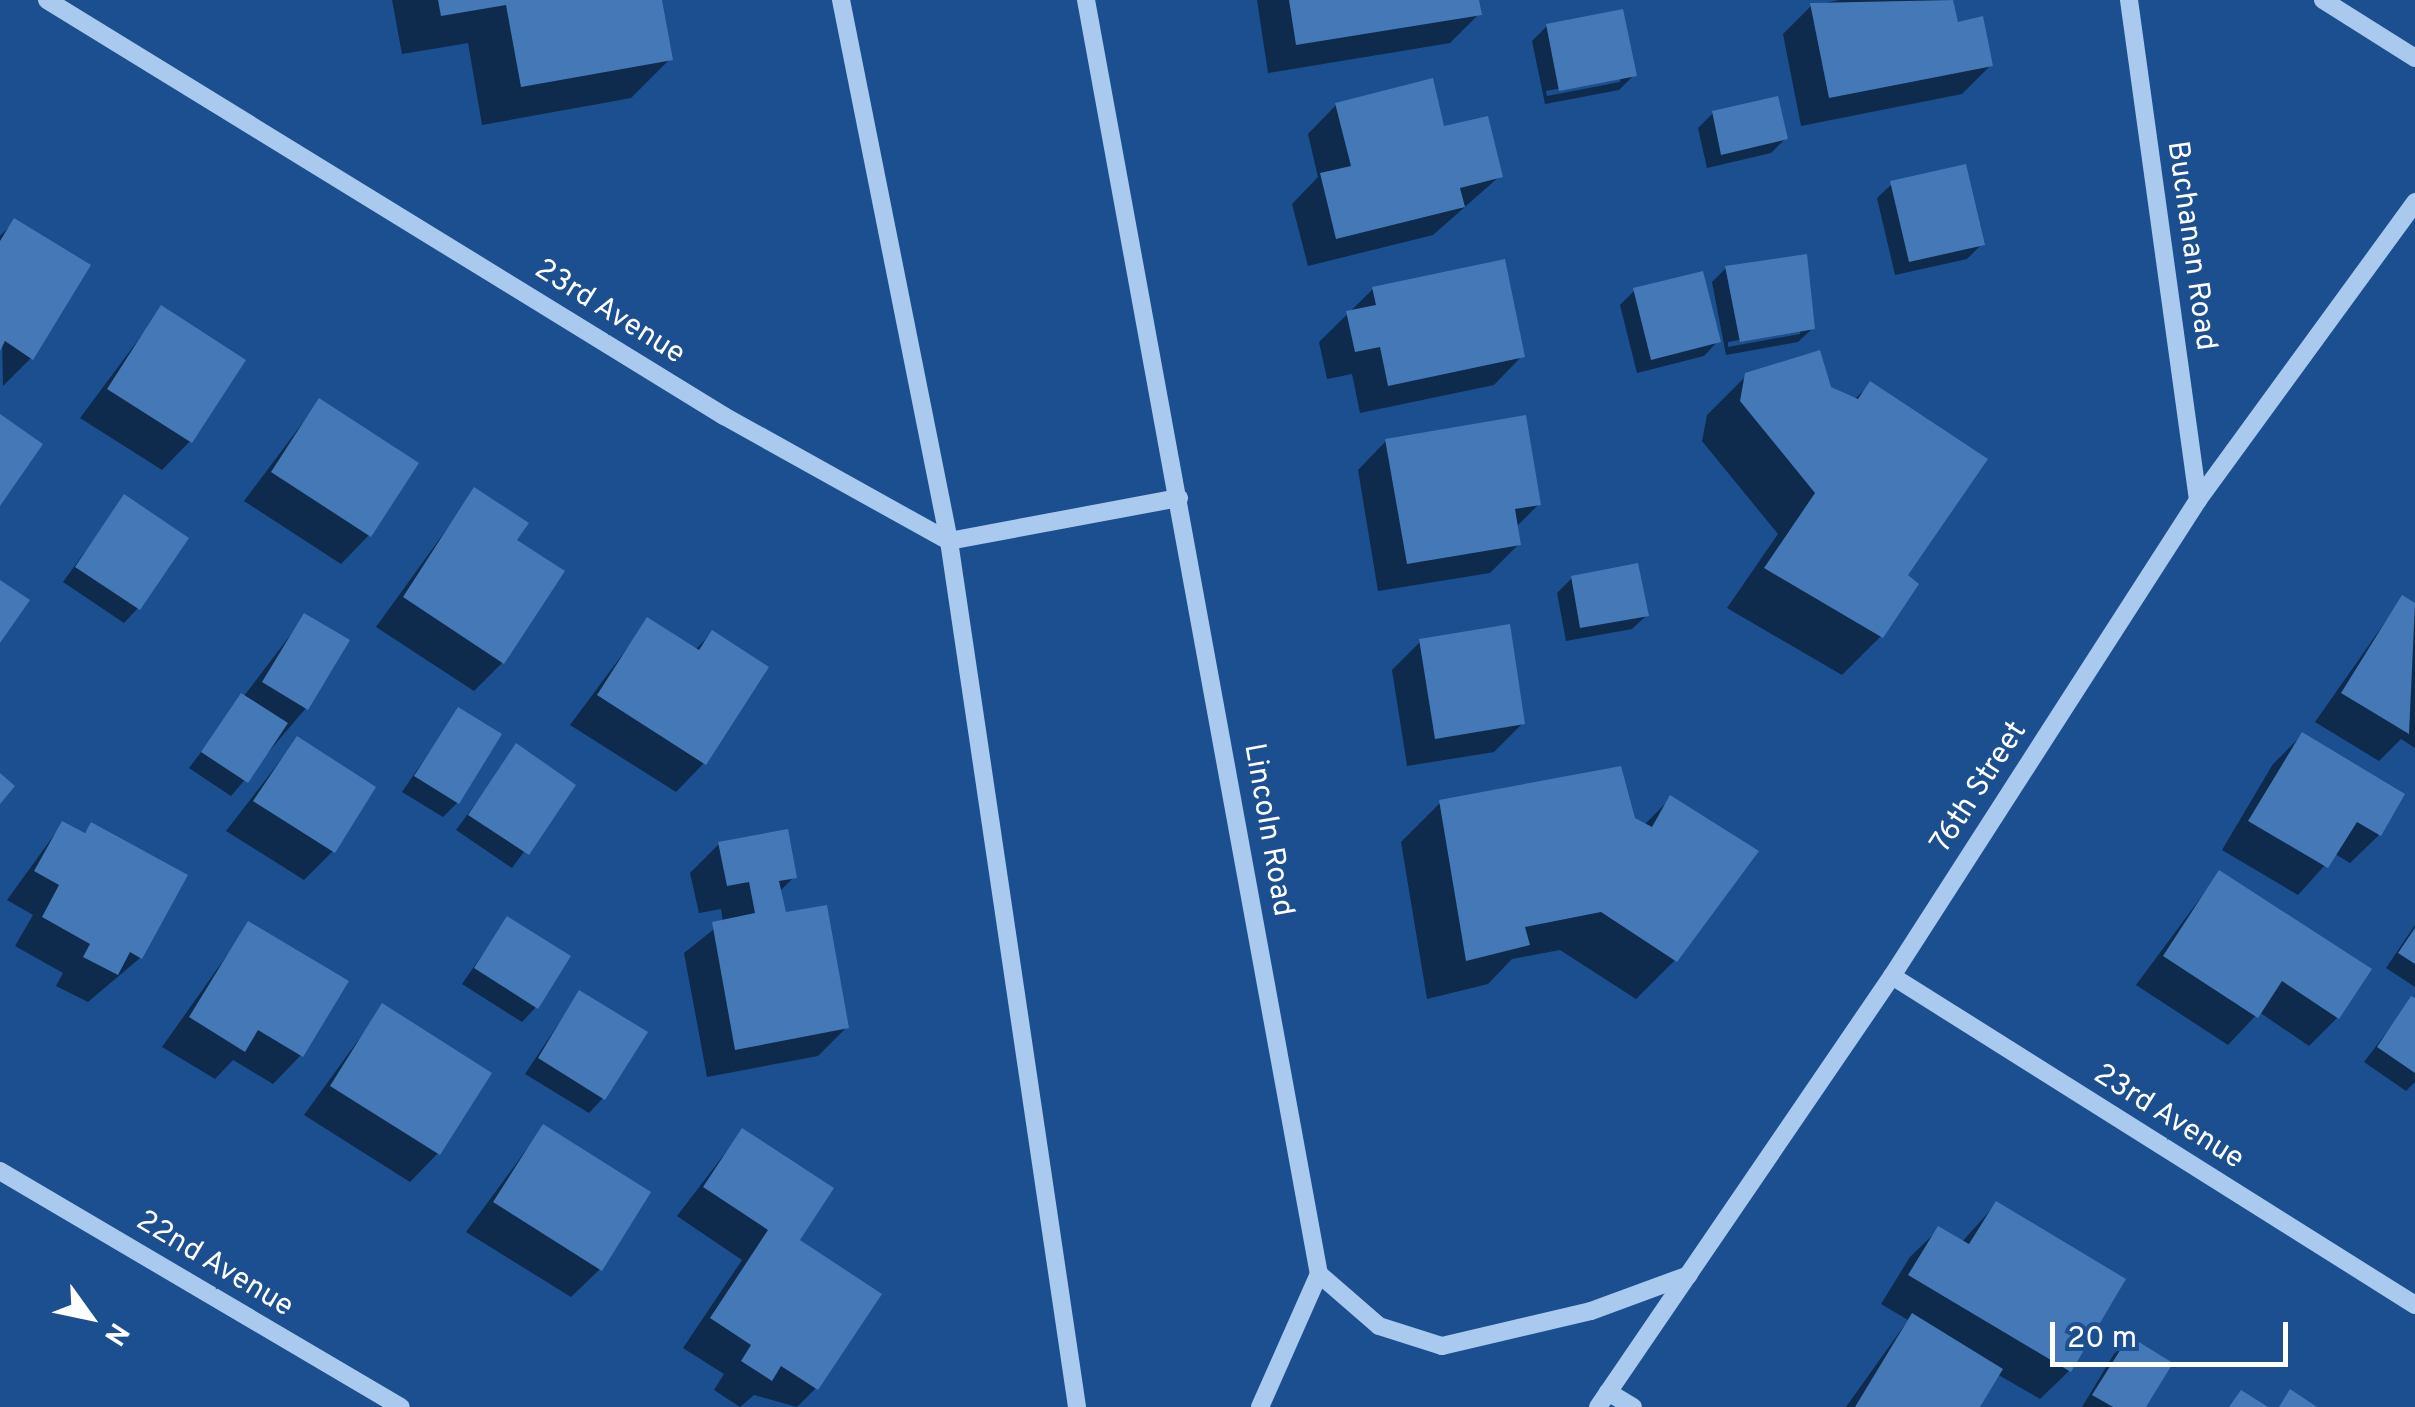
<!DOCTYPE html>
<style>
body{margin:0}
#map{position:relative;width:2415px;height:1407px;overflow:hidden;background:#1b4f8f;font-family:Overpass,sans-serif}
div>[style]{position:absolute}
.shadow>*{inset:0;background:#0007}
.building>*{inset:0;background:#4478b7}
.minor>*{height:18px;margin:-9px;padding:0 9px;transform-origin:9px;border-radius:9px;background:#a9c9ee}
span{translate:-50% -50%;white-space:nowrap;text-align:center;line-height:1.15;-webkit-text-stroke:9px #1b4f8f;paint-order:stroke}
.street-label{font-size:30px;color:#fff}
.north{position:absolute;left:40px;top:1267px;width:100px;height:100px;-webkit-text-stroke:8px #1b4f8f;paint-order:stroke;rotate:123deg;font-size:28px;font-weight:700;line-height:40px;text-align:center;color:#fff}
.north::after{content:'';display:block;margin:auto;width:35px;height:45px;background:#fff;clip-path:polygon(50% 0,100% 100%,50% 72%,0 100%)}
.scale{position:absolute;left:2050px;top:1322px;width:238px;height:45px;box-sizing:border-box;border:5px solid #fff;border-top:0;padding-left:12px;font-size:30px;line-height:35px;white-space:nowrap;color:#fff;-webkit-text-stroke:8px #1b4f8f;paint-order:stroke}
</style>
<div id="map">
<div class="shadow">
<i style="clip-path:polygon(392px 0,660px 0,670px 59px,631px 98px,482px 125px,468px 43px,402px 54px)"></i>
<i style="clip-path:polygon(1257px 0,1477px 0,1479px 14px,1450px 43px,1268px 73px)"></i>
<i style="clip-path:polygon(1839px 0,1951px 0,1956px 25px,1991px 65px,1962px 94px,1801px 126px,1783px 34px,1811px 6px)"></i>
<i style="clip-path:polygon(evenodd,1547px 26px,1634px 75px,1619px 90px,1545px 104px,1532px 41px,1547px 26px,1620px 77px,1620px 82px,1547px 96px,1546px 91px,1620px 77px)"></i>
<i style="clip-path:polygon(1336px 105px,1443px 129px,1500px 176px,1433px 235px,1308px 266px,1292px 204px,1318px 177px,1308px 134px)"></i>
<i style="clip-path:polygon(1713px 113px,1785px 139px,1771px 153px,1707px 168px,1698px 128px)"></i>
<i style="clip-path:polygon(1892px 184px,1982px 244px,1967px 259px,1895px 275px,1877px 198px)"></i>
<i style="clip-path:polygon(15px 221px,31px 358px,3px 386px,0 236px)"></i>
<i style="clip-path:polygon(evenodd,1726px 268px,1813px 328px,1798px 342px,1726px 355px,1712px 282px,1726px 268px,1800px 329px,1800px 334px,1728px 347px,1728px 342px,1800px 329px)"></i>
<i style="clip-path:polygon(1373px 289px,1522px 356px,1494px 385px,1360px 413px,1352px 374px,1327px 379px,1319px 342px)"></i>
<i style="clip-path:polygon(1635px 290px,1718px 341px,1704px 356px,1637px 373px,1620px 305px)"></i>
<i style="clip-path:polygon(162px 308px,190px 441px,162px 470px,80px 418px)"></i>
<i style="clip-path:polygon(1747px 375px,1854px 400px,1870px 384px,1904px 576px,1881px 636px,1842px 675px,1727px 608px,1778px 534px,1702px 441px,1707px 415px)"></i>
<i style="clip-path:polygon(319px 401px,369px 535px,341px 564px,244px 501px)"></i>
<i style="clip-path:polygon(1386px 441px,1539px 504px,1516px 527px,1519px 544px,1490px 573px,1378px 591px,1358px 470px)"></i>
<i style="clip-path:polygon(475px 490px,514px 541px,502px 663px,474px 691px,376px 627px)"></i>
<i style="clip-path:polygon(124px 498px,138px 608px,124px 623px,63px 582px)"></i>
<i style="clip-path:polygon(1572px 578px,1647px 615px,1632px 629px,1566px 641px,1557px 593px)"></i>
<i style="clip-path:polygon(2402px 598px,2415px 606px,2415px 748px,2401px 739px,2379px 761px,2315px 722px)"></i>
<i style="clip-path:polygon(305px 616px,306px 708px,231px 796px,189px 768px)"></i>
<i style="clip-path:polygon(648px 620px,695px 650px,712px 633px,704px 763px,676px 792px,570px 725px)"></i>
<i style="clip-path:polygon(1421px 641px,1523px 723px,1494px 752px,1407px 766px,1392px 670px)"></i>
<i style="clip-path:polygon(458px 710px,457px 803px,443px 817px,402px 792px)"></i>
<i style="clip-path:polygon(2302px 735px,2379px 835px,2350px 863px,2335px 854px,2298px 895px,2222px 850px,2273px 764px)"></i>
<i style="clip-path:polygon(297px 739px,333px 851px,304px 880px,226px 831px)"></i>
<i style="clip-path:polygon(517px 747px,573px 785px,512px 868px,456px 830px)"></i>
<i style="clip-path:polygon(1671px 798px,1675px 960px,1636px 999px,1560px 950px,1512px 959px,1488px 984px,1427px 999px,1401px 842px,1441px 802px,1643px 826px)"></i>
<i style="clip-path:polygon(62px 824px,82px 835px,92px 825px,140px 958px,88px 1002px,56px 986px,63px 973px,15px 946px,33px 915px,7px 900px)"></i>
<i style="clip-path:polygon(719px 844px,794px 877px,779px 892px,784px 915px,846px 1028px,818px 1056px,707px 1077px,684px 953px,723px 922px,721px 909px,699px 913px,690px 873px)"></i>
<i style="clip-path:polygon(2219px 873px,2337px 1018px,2309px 1046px,2259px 1012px,2228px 1045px,2136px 985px)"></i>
<i style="clip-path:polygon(507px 919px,536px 1007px,522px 1022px,462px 984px)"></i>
<i style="clip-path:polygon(249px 924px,301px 1055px,273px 1084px,233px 1060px,215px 1079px,162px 1047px)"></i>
<i style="clip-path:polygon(2415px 925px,2415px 987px,2386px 968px)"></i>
<i style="clip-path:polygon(579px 993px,603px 1098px,589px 1113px,525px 1074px)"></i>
<i style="clip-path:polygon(2412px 999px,2415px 1082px,2406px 1091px,2364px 1062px)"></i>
<i style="clip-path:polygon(383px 1006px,438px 1153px,410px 1182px,304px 1115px)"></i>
<i style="clip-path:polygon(543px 1127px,600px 1269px,571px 1297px,466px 1232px)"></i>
<i style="clip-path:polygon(742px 1131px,797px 1240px,816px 1388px,797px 1407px,754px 1395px,740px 1407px,714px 1390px,724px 1374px,683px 1348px,742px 1260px,677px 1216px)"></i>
<i style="clip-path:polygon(1996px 1204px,2123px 1280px,2069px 1371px,2040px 1399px,1997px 1374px,1977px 1407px,1846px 1407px,1908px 1320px,1881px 1304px,1910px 1257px,1939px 1229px,1961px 1243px)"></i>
<i style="clip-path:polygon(2129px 1340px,2143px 1407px,2082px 1407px,2114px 1354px)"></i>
</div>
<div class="building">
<i style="clip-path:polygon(438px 0,662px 0,673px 60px,521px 87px,506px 5px,441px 16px)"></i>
<i style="clip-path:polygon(1289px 0,1479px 0,1482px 15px,1296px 45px)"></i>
<i style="clip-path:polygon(1953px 0,1958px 22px,1983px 16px,1993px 66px,1829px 98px,1810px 3px)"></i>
<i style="clip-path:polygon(1623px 9px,1637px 76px,1559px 91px,1546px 24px)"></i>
<i style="clip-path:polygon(1433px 78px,1444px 126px,1488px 116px,1503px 177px,1460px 188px,1465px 207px,1336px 239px,1320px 173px,1351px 166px,1335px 103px)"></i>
<i style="clip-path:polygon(1778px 96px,1788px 139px,1721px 155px,1712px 111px)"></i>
<i style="clip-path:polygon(1966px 164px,1985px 245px,1909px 262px,1890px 181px)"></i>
<i style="clip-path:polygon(14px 218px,91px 265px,33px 360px,5px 341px,0 351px,0 241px)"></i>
<i style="clip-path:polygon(1807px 254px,1815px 329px,1740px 342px,1725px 266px)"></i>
<i style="clip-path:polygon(1505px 259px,1525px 357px,1388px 386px,1380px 347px,1355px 352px,1346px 311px,1376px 305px,1372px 287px)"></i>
<i style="clip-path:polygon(1703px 271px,1721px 342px,1651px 360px,1633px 288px)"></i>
<i style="clip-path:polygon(161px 305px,246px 360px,192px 443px,107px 389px)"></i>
<i style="clip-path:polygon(1820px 350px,1831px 387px,1858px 399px,1870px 381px,1988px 459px,1908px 575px,1919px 584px,1883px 638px,1764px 568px,1815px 493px,1740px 401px,1745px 373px)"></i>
<i style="clip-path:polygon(319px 398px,419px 463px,371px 537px,271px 472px)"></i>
<i style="clip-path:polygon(0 414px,43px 444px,0 506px)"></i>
<i style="clip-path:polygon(1526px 415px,1541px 505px,1515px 509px,1521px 545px,1407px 564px,1385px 439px)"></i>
<i style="clip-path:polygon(474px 487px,529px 523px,517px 540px,565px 571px,504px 664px,403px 597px)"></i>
<i style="clip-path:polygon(124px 494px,189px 538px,140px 610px,75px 567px)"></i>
<i style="clip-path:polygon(1638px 563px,1649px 616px,1580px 628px,1571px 576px)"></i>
<i style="clip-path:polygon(0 580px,30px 600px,0 643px)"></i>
<i style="clip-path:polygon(2402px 595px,2415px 603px,2409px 734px,2341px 693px)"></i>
<i style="clip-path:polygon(304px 613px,350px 640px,308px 710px,262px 682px)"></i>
<i style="clip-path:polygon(647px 617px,699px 650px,712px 630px,769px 667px,706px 765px,597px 695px)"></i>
<i style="clip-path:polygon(1510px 624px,1525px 724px,1435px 739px,1419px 639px)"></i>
<i style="clip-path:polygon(241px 693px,288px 723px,248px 783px,201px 752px)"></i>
<i style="clip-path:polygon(458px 707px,502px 734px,459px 804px,414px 776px)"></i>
<i style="clip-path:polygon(2302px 732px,2405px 794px,2381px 836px,2357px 822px,2328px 868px,2248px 821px)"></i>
<i style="clip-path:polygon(297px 736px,376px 787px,335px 853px,253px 801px)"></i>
<i style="clip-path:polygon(516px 743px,576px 785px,529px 855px,468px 815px)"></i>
<i style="clip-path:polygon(1621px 766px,1635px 818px,1652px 827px,1670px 795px,1759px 851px,1677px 962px,1601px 912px,1525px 927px,1530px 945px,1466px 961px,1439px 800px)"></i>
<i style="clip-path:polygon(0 773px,15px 786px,0 804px)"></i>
<i style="clip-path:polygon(62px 821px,85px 833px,91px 822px,188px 875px,142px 959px,130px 952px,118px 975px,83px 957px,90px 944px,42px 917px,59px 885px,34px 871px)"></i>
<i style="clip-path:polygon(788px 829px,797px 878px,779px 881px,786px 912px,827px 905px,849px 1028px,735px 1050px,712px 922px,755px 913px,749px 882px,727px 886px,718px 842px)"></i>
<i style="clip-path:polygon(2219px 870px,2372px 969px,2339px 1019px,2282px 981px,2258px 1018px,2163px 956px)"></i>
<i style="clip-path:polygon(507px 916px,571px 956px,538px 1009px,474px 968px)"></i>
<i style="clip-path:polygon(248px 921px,349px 981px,303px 1057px,258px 1030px,245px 1052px,189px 1017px)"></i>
<i style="clip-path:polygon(2415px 928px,2415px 964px,2398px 953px)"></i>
<i style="clip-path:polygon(579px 990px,648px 1032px,605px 1100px,538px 1058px)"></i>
<i style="clip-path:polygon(2411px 996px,2415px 998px,2415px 1073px,2377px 1047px)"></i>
<i style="clip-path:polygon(382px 1003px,492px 1073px,440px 1155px,330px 1086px)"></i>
<i style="clip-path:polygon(543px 1124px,651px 1192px,602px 1271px,493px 1202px)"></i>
<i style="clip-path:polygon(742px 1128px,834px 1188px,800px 1240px,882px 1294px,818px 1390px,781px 1366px,772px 1381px,741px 1361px,751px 1345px,710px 1318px,768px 1230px,703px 1187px)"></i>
<i style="clip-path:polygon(1996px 1201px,2126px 1279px,2071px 1372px,1908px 1275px,1938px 1226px,1969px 1244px)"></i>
<i style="clip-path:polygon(1912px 1313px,2003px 1369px,1980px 1407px,1855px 1407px)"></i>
<i style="clip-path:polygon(2129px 1336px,2173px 1363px,2146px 1407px,2113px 1407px,2092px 1395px)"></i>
<i style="clip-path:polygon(2290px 1389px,2317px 1407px,2279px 1407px)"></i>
<i style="clip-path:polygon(2241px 1390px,2268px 1407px,2229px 1407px)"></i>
</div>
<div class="minor">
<i style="left:47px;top:0;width:795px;rotate:31.57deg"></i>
<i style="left:724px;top:416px;width:257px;rotate:29.1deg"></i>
<i style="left:949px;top:541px;width:234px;rotate:-10.6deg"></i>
<i style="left:841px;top:0;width:552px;rotate:78.71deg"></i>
<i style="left:949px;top:541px;width:875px;rotate:81.59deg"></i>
<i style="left:1086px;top:0;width:1295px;rotate:79.64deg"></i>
<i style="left:1319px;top:1274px;width:79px;rotate:40.9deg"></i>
<i style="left:1379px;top:1326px;width:66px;rotate:17.6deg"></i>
<i style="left:1442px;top:1346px;width:153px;rotate:-13.2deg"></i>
<i style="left:1591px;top:1311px;width:104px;rotate:-20.2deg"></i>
<i style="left:2129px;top:0;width:505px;rotate:82.14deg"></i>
<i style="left:2323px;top:0;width:109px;rotate:32.2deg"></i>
<i style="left:1892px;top:976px;width:618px;rotate:32.17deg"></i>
<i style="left:0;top:1171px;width:465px;rotate:30.5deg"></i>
<i style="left:1608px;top:1392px;width:29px;rotate:31deg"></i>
<i style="left:1260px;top:1407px;width:145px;rotate:-66.1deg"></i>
<i style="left:1598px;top:1407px;width:522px;rotate:-55.7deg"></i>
<i style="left:1892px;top:976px;width:566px;rotate:-57.26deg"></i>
<i style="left:2198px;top:500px;width:369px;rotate:-53.9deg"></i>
</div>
<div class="street-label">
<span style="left:2190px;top:246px;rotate:82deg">Buchanan Road</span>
<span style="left:609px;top:313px;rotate:32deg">23rd Avenue</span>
<span style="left:1980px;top:788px;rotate:-57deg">76th Street</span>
<span style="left:1267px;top:830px;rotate:80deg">Lincoln Road</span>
<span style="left:2168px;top:1118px;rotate:32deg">23rd Avenue</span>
<span style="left:214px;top:1265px;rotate:31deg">22nd Avenue</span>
</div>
<div class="north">N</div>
<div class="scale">20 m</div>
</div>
